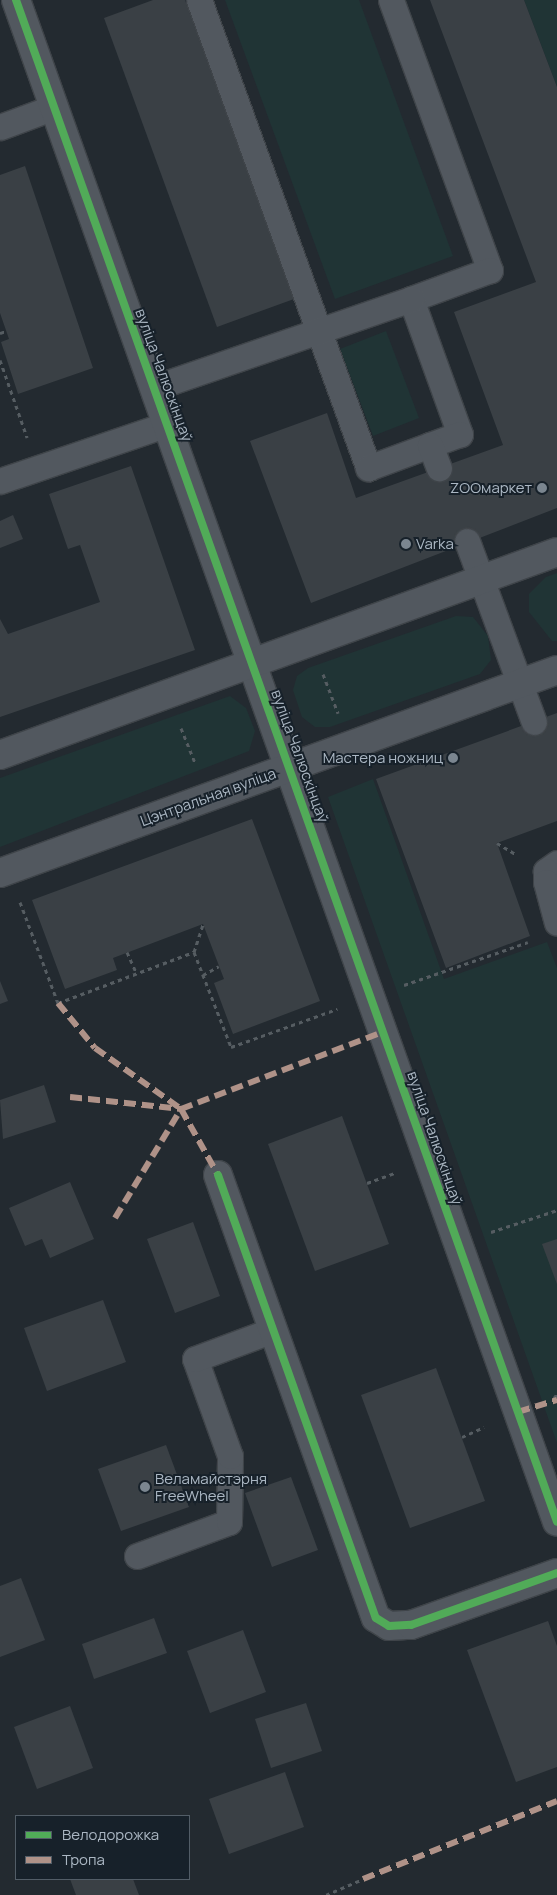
<!DOCTYPE html>
<meta charset="utf-8">
<style>
body{margin:0}
#map{position:relative;width:557px;height:1895px;overflow:hidden;background:#232a30;font-family:Manrope,sans-serif}
div>[style]{position:absolute}
.green>*{inset:0;background:#203435}
.building>*{inset:0;background:#3a4045}
.path>*{height:3px;margin-top:-1.5px;transform-origin:0;background:repeating-linear-gradient(90deg,#565d62 0 4px,transparent 0 8px)}
.roads{filter:drop-shadow(1px 0 #3f4449) drop-shadow(-1px 0 #3f4449) drop-shadow(0 1px #3f4449) drop-shadow(0 -1px #3f4449)}
.lane>*{height:25px;margin:-12.5px;padding:0 12.5px;transform-origin:12.5px;border-radius:12.5px;background:#52585f}
.street>*{height:28px;margin:-14px;padding:0 14px;transform-origin:14px;border-radius:14px;background:#52585f}
.quiet>*{height:6px;margin-top:-3px;transform-origin:0;background:repeating-linear-gradient(90deg,#af9288 0 12px,transparent 0 18px)}
.cycleway>*{height:8px;margin:-4px;padding:0 4px;transform-origin:4px;border-radius:4px;background:#51ab58}
.dots>*{width:14px;height:14px;translate:-50% -50%;box-sizing:border-box;border:2px solid #17212a;border-radius:50%}
span{translate:-50% -50%;white-space:nowrap;text-align:center;line-height:1.15;-webkit-text-stroke:4px #17212a;paint-order:stroke}
.street-label{font-size:15px;color:#abb7c3}
.poi-label{font-size:15px;color:#abb7c3}
.right{translate:-100% -50%;text-align:right}
.left{translate:0 -50%;text-align:left}
.legend{position:absolute;left:15px;top:1815px;width:175px;height:65px;box-sizing:border-box;background:#17212a;border:1px solid #525d67;margin:0;padding:6px 9px;list-style:none;font-size:15px;color:#abb7c3}
.legend li{display:flex;align-items:center;gap:10px;height:25px}
.legend b{width:25px;border:1px solid #525d67}
</style>
<div id="map">
<div class="green">
<i style="clip-path:polygon(225px 0,359px 0,453px 256px,335px 299px)"></i>
<i style="clip-path:polygon(524px 0,557px 0,557px 87px)"></i>
<i style="clip-path:polygon(386px 331px,419px 418px,373px 436px,340px 349px)"></i>
<i style="clip-path:polygon(557px 573px,557px 641px,552px 641px,529px 612px,529px 594px,546px 577px)"></i>
<i style="clip-path:polygon(456px 616px,473px 617px,488px 636px,491px 660px,480px 674px,330px 727px,315px 727px,302px 717px,293px 690px,297px 676px,308px 668px)"></i>
<i style="clip-path:polygon(230px 696px,246px 708px,255px 731px,249px 751px,0 847px,0 778px)"></i>
<i style="clip-path:polygon(373px 779px,444px 979px,547px 942px,557px 968px,557px 1443px,328px 797px)"></i>
</div>
<div class="building">
<i style="clip-path:polygon(153px 0,185px 0,294px 299px,217px 327px,104px 18px)"></i>
<i style="clip-path:polygon(430px 0,524px 0,557px 87px,557px 508px,311px 603px,250px 441px,327px 413px,356px 498px,503px 445px,454px 312px,536px 282px)"></i>
<i style="clip-path:polygon(25px 166px,93px 368px,18px 394px,1px 342px,9px 339px,0 313px,0 175px)"></i>
<i style="clip-path:polygon(131px 466px,195px 650px,0 717px,0 619px,8px 634px,100px 602px,80px 545px,68px 549px,49px 494px)"></i>
<i style="clip-path:polygon(13px 515px,23px 539px,0 548px,0 521px)"></i>
<i style="clip-path:polygon(557px 713px,557px 821px,497px 843px,530px 936px,446px 968px,376px 779px)"></i>
<i style="clip-path:polygon(252px 819px,320px 1001px,233px 1034px,214px 983px,224px 979px,203px 924px,113px 958px,117px 970px,65px 989px,32px 900px)"></i>
<i style="clip-path:polygon(0 981px,8px 1001px,0 1004px)"></i>
<i style="clip-path:polygon(44px 1085px,56px 1122px,3px 1139px,0 1100px)"></i>
<i style="clip-path:polygon(342px 1116px,389px 1244px,315px 1271px,268px 1144px)"></i>
<i style="clip-path:polygon(70px 1182px,94px 1239px,50px 1258px,42px 1239px,25px 1246px,9px 1208px)"></i>
<i style="clip-path:polygon(193px 1222px,220px 1296px,175px 1313px,147px 1239px)"></i>
<i style="clip-path:polygon(557px 1239px,557px 1284px,542px 1244px)"></i>
<i style="clip-path:polygon(103px 1300px,126px 1362px,47px 1391px,24px 1328px)"></i>
<i style="clip-path:polygon(436px 1368px,485px 1501px,410px 1528px,361px 1395px)"></i>
<i style="clip-path:polygon(166px 1445px,189px 1507px,121px 1531px,98px 1469px)"></i>
<i style="clip-path:polygon(291px 1477px,318px 1550px,272px 1567px,245px 1493px)"></i>
<i style="clip-path:polygon(21px 1578px,45px 1640px,0 1657px,0 1586px)"></i>
<i style="clip-path:polygon(154px 1618px,167px 1653px,94px 1679px,82px 1644px)"></i>
<i style="clip-path:polygon(548px 1621px,557px 1646px,557px 1767px,516px 1782px,467px 1650px)"></i>
<i style="clip-path:polygon(243px 1630px,266px 1692px,210px 1713px,187px 1651px)"></i>
<i style="clip-path:polygon(306px 1703px,322px 1751px,271px 1768px,255px 1719px)"></i>
<i style="clip-path:polygon(70px 1706px,93px 1768px,37px 1789px,14px 1727px)"></i>
<i style="clip-path:polygon(285px 1772px,304px 1827px,229px 1854px,209px 1799px)"></i>
<i style="clip-path:polygon(70px 1879px,133px 1879px,139px 1895px,76px 1895px)"></i>
</div>
<div class="path">
<i style="left:0;top:333px;width:6px;rotate:-18deg"></i>
<i style="left:0;top:360px;width:82px;rotate:70.7deg"></i>
<i style="left:323px;top:674px;width:42px;rotate:69deg"></i>
<i style="left:181px;top:728px;width:38px;rotate:68deg"></i>
<i style="left:497px;top:843px;width:23px;rotate:31deg"></i>
<i style="left:20px;top:902px;width:108px;rotate:69.4deg"></i>
<i style="left:58px;top:1003px;width:145px;rotate:-20.6deg"></i>
<i style="left:194px;top:952px;width:102px;rotate:68.7deg"></i>
<i style="left:231px;top:1047px;width:113px;rotate:-19.7deg"></i>
<i style="left:127px;top:952px;width:24px;rotate:66deg"></i>
<i style="left:194px;top:952px;width:29px;rotate:-72deg"></i>
<i style="left:203px;top:975px;width:18px;rotate:-29deg"></i>
<i style="left:404px;top:985px;width:131px;rotate:-19.1deg"></i>
<i style="left:367px;top:1183px;width:29px;rotate:-20deg"></i>
<i style="left:491px;top:1232px;width:70px;rotate:-18.4deg"></i>
<i style="left:554px;top:1398px;width:5px;rotate:-53deg"></i>
<i style="left:462px;top:1437px;width:24px;rotate:-24deg"></i>
<i style="left:326px;top:1895px;width:40px;rotate:-23.4deg"></i>
</div>
<div class="roads">
<div class="lane">
<i style="left:199px;top:0;width:498px;rotate:70.1deg"></i>
<i style="left:368px;top:468px;width:66px;rotate:-20.4deg"></i>
<i style="left:391px;top:0;width:288px;rotate:69.9deg"></i>
<i style="left:490px;top:270px;width:84px;rotate:159.8deg"></i>
<i style="left:411px;top:299px;width:144px;rotate:70.1deg"></i>
<i style="left:460px;top:434px;width:32px;rotate:160deg"></i>
<i style="left:430px;top:445px;width:25px;rotate:69deg"></i>
<i style="left:0;top:127px;width:58px;rotate:-20.3deg"></i>
<i style="left:153px;top:388px;width:273px;rotate:-19deg"></i>
<i style="left:0;top:481px;width:176px;rotate:-18.8deg"></i>
<i style="left:467px;top:541px;width:193px;rotate:69.7deg"></i>
<i style="left:557px;top:863px;width:14px;rotate:144deg"></i>
<i style="left:546px;top:871px;width:11px;rotate:90deg"></i>
<i style="left:546px;top:882px;width:42px;rotate:75deg"></i>
<i style="left:137px;top:1556px;width:98px;rotate:-20.3deg"></i>
<i style="left:229px;top:1522px;width:66px;rotate:-89.1deg"></i>
<i style="left:230px;top:1456px;width:103px;rotate:-109.8deg"></i>
<i style="left:195px;top:1359px;width:83px;rotate:-20.4deg"></i>
</div>
<div class="street">
<i style="left:16px;top:0;width:1615px;rotate:70.43deg"></i>
<i style="left:0;top:755px;width:593px;rotate:-20.02deg"></i>
<i style="left:0;top:873px;width:593px;rotate:-20.02deg"></i>
<i style="left:218px;top:1175px;width:470px;rotate:70.4deg"></i>
<i style="left:376px;top:1618px;width:15px;rotate:32deg"></i>
<i style="left:389px;top:1626px;width:22px;rotate:-3deg"></i>
<i style="left:411px;top:1625px;width:155px;rotate:-19.6deg"></i>
</div>
</div>
<div class="quiet">
<i style="left:58px;top:1003px;width:58px;rotate:50.6deg"></i>
<i style="left:95px;top:1048px;width:105px;rotate:35.3deg"></i>
<i style="left:181px;top:1109px;width:76px;rotate:60.7deg"></i>
<i style="left:70px;top:1097px;width:112px;rotate:6.2deg"></i>
<i style="left:181px;top:1109px;width:216px;rotate:-20.9deg"></i>
<i style="left:115px;top:1218px;width:127px;rotate:-58.8deg"></i>
<i style="left:518px;top:1412px;width:41px;rotate:-17.1deg"></i>
<i style="left:363px;top:1879px;width:209px;rotate:-21.9deg"></i>
</div>
<div class="cycleway">
<i style="left:16px;top:0;width:1615px;rotate:70.43deg"></i>
<i style="left:218px;top:1175px;width:470px;rotate:70.4deg"></i>
<i style="left:376px;top:1618px;width:15px;rotate:32deg"></i>
<i style="left:389px;top:1626px;width:22px;rotate:-3deg"></i>
<i style="left:411px;top:1625px;width:155px;rotate:-19.6deg"></i>
</div>
<div class="dots">
<i style="left:542px;top:488px;background:#7b8690"></i>
<i style="left:406px;top:544px;background:#7b8690"></i>
<i style="left:453px;top:758px;background:#7b8690"></i>
<i style="left:145px;top:1487px;background:#7b8690"></i>
</div>
<div class="street-label">
<span style="left:164px;top:375px;rotate:70deg">вуліца Чалюскінцаў</span>
<span style="left:300px;top:756px;rotate:70deg">вуліца Чалюскінцаў</span>
<span style="left:208px;top:797px;rotate:-20deg">Цэнтральная вуліца</span>
<span style="left:435px;top:1138px;rotate:71deg">вуліца Чалюскінцаў</span>
</div>
<div class="poi-label">
<span class="right" style="left:532px;top:488px">ZOOмаркет</span>
<span class="left" style="left:416px;top:544px">Varka</span>
<span class="right" style="left:443px;top:758px">Мастера ножниц</span>
<span class="left" style="left:155px;top:1487px">Веламайстэрня<br>FreeWheel</span>
</div>
<ul class="legend">
<li><b style="height:6px;background:#51ab58"></b>Велодорожка</li>
<li><b style="height:6px;background:#af9288"></b>Тропа</li>
</ul>
</div>
